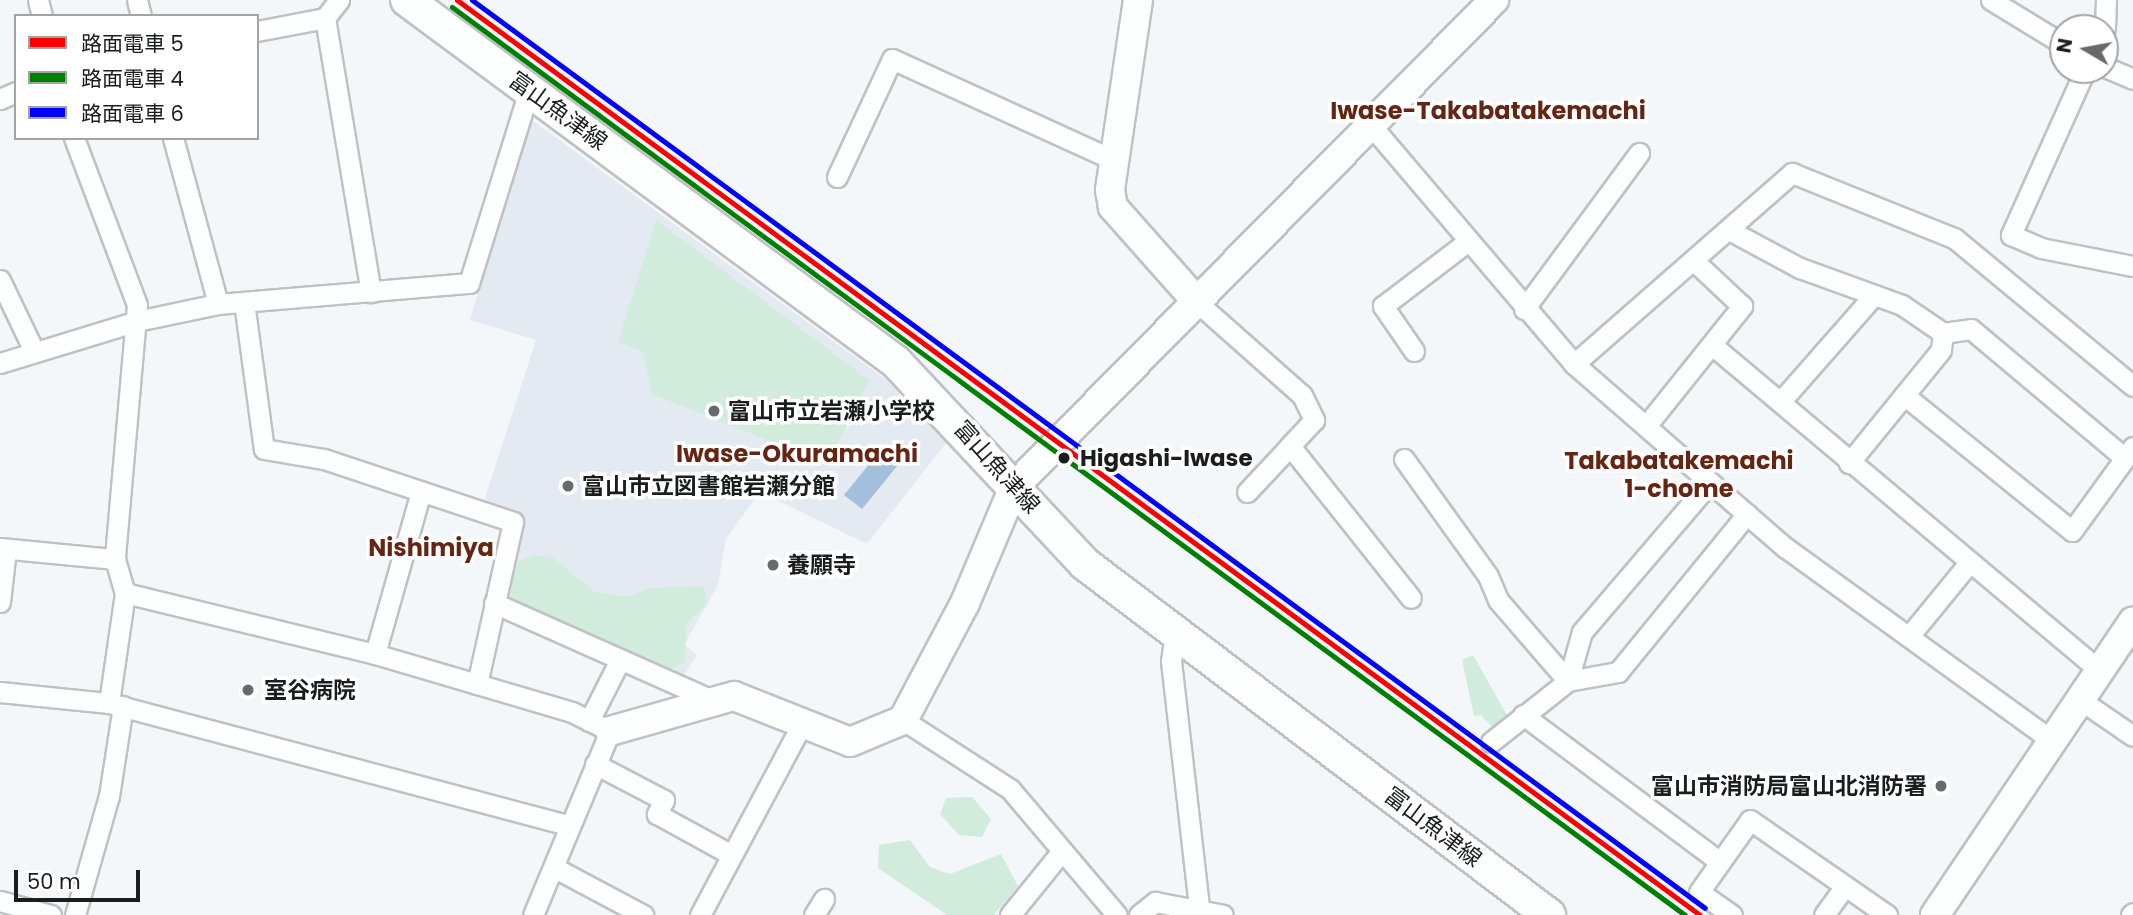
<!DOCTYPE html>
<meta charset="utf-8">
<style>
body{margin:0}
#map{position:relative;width:2133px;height:915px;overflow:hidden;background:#f4f7fa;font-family:Poppins,"Noto Sans JP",sans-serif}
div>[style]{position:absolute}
.built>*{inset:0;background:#e4eaf2}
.green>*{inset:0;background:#d1ebdc}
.water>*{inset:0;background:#a4bfdd}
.roads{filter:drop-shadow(2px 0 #bfc1c4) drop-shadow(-2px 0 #bfc1c4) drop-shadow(0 2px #bfc1c4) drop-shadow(0 -2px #bfc1c4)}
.street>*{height:19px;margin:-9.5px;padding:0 9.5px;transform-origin:9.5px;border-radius:9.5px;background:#fdfefe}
.secondary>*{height:28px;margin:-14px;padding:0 14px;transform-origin:14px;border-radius:14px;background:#fdfefe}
.primary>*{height:32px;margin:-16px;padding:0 16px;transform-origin:16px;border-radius:16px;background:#fdfefe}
.tram-1>*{height:5px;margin:-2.5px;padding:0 2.5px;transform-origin:2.5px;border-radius:2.5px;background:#f00}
.tram-2>*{height:5px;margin:-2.5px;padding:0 2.5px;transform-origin:2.5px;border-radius:2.5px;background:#008000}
.tram-3>*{height:5px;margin:-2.5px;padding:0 2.5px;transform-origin:2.5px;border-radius:2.5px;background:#00f}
.dots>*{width:19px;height:19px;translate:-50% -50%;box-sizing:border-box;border:4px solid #fff;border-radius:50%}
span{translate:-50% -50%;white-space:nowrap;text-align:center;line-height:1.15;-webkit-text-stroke:7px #fff;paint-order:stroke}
.street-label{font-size:23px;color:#1b1c1e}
.poi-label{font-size:23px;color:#1b1c1e;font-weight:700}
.left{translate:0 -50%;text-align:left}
.right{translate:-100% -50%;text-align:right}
.stop-label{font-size:23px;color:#1b1c1e;font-weight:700}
.neighbourhood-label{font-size:24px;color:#662413;font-weight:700}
.legend{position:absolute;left:14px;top:14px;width:245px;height:126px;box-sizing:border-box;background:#fff;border:2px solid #a4a4a5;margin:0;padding:9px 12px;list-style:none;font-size:21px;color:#1b1c1e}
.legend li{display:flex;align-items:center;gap:14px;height:35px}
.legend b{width:35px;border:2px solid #a4a4a5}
.north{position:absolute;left:2049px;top:14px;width:70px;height:70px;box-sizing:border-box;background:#fff;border:2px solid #a4a4a5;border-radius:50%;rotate:280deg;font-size:19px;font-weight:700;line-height:28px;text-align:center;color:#1b1c1e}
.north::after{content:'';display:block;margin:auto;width:24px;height:32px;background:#67696b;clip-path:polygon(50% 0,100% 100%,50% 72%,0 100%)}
.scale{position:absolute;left:14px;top:870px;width:126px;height:32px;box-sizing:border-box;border:4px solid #1b1c1e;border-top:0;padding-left:9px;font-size:21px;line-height:24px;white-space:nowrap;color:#1b1c1e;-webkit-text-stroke:5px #fff;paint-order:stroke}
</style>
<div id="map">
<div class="built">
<i style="clip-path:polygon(528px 117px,885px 379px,946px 443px,867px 544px,760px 492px,726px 539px,718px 585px,684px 645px,697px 655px,683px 677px,508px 600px,521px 514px,484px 501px,536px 340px,470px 320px)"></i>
</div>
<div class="green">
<i style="clip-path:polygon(656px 220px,869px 380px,827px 464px,652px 394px,643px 352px,618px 342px)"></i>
<i style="clip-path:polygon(533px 555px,552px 557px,595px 592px,628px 597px,651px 588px,704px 586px,707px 602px,686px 625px,685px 662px,661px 673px,523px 609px,510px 594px,511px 582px,518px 562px)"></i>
<i style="clip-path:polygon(1473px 655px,1508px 717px,1493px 728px,1481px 715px,1474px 716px,1462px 660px)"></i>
<i style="clip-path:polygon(972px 797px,991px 819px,982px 837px,959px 835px,940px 814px,946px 798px)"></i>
<i style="clip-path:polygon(910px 840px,930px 867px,950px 874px,1001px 854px,1018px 886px,994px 915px,947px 915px,878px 868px,879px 845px)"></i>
</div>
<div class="water">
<i style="clip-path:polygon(884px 446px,902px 460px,862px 509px,844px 495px)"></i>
</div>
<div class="roads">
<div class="street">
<i style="left:38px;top:0;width:16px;rotate:76deg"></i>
<i style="left:137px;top:0;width:16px;rotate:76deg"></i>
<i style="left:1991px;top:0;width:84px;rotate:31.4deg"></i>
<i style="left:325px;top:18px;width:278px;rotate:80.5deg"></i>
<i style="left:2105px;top:28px;width:28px;rotate:-88deg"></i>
<i style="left:257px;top:31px;width:69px;rotate:-10.8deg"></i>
<i style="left:325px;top:18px;width:23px;rotate:-52deg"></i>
<i style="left:2105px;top:67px;width:30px;rotate:23deg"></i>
<i style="left:2085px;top:70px;width:181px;rotate:114.2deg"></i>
<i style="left:2011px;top:235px;width:33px;rotate:23deg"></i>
<i style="left:2041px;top:248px;width:94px;rotate:11.1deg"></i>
<i style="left:0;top:99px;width:17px;rotate:-24deg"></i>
<i style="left:1369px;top:123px;width:316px;rotate:49.6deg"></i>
<i style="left:1574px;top:364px;width:281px;rotate:41deg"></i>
<i style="left:1786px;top:548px;width:326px;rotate:35.9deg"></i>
<i style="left:74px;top:138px;width:178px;rotate:69.3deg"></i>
<i style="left:137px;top:305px;width:255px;rotate:95deg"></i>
<i style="left:115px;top:559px;width:35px;rotate:74deg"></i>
<i style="left:125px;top:593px;width:111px;rotate:98.3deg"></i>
<i style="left:173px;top:138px;width:172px;rotate:74.8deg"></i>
<i style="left:837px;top:177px;width:130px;rotate:-65deg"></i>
<i style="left:892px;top:59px;width:244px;rotate:24.5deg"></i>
<i style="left:1729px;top:230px;width:81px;rotate:28.2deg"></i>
<i style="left:1800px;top:268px;width:109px;rotate:19.9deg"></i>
<i style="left:1902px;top:305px;width:50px;rotate:34.3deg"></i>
<i style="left:1943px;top:333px;width:17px;rotate:97deg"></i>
<i style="left:1941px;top:350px;width:146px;rotate:129.2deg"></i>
<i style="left:0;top:280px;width:79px;rotate:64.4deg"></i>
<i style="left:244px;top:302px;width:148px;rotate:82.3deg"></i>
<i style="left:264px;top:449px;width:61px;rotate:9.5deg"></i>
<i style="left:324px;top:459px;width:199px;rotate:18.4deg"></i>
<i style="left:513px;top:522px;width:166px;rotate:102.5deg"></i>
<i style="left:1199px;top:304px;width:137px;rotate:41.5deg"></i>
<i style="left:1302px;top:395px;width:28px;rotate:64deg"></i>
<i style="left:1314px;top:420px;width:35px;rotate:133deg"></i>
<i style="left:1290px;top:446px;width:194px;rotate:51.5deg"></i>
<i style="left:1524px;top:309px;width:194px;rotate:-53.6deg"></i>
<i style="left:1943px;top:333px;width:28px;rotate:-8deg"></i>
<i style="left:1971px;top:329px;width:201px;rotate:40deg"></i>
<i style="left:1712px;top:345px;width:505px;rotate:40.02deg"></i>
<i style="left:1414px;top:351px;width:55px;rotate:-124.6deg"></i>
<i style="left:1383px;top:306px;width:106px;rotate:-37.3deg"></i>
<i style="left:0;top:363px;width:143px;rotate:-17deg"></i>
<i style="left:137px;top:321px;width:83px;rotate:-11.9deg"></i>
<i style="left:218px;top:304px;width:252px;rotate:-4.8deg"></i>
<i style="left:469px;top:283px;width:202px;rotate:-72.7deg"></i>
<i style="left:1574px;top:364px;width:290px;rotate:-41.2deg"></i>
<i style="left:1792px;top:173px;width:175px;rotate:21.9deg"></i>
<i style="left:1954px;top:238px;width:232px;rotate:39.6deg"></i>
<i style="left:1904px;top:395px;width:216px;rotate:39deg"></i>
<i style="left:2072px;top:531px;width:104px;rotate:-54deg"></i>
<i style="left:1781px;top:401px;width:141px;rotate:-48.7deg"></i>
<i style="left:1646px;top:426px;width:154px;rotate:-51.3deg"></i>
<i style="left:1742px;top:306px;width:66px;rotate:-136.8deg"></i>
<i style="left:1404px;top:459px;width:144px;rotate:54.3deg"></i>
<i style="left:1488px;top:576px;width:26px;rotate:67deg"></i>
<i style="left:1498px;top:600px;width:107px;rotate:49.2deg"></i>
<i style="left:1568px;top:681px;width:51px;rotate:-10.2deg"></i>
<i style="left:1618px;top:672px;width:204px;rotate:-50.8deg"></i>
<i style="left:1247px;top:492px;width:63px;rotate:-46.9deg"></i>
<i style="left:0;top:548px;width:116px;rotate:5.5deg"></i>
<i style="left:125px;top:593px;width:257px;rotate:13.7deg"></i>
<i style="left:375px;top:654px;width:205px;rotate:16.4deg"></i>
<i style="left:572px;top:712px;width:42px;rotate:26.6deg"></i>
<i style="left:610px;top:731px;width:199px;rotate:112.7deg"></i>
<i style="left:0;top:602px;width:53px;rotate:-83.5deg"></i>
<i style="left:494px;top:603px;width:241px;rotate:24deg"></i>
<i style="left:1175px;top:633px;width:28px;rotate:98deg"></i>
<i style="left:1171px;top:661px;width:248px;rotate:83.5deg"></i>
<i style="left:1910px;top:635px;width:93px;rotate:-50.7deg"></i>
<i style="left:375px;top:654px;width:169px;rotate:-74.2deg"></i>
<i style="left:0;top:692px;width:110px;rotate:5.8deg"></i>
<i style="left:109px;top:703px;width:476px;rotate:14.9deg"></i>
<i style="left:2079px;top:699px;width:65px;rotate:34.4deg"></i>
<i style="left:1523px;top:715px;width:246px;rotate:36.7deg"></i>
<i style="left:903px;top:720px;width:127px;rotate:32.8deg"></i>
<i style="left:1010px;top:789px;width:165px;rotate:49.7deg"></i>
<i style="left:589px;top:721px;width:68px;rotate:-63.1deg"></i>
<i style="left:1491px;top:742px;width:98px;rotate:-38.4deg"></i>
<i style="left:1568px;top:681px;width:51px;rotate:-74.1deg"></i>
<i style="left:1582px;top:632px;width:197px;rotate:-49.5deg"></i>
<i style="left:595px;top:764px;width:78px;rotate:27.6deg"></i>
<i style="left:664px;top:800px;width:16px;rotate:117deg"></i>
<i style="left:657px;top:814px;width:85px;rotate:28.7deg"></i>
<i style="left:557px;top:869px;width:98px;rotate:28.1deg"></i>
<i style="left:0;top:901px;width:53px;rotate:15.4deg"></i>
<i style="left:75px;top:915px;width:124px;rotate:-74.1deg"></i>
<i style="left:109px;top:796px;width:91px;rotate:-81.2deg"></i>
<i style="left:700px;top:915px;width:214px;rotate:-61.9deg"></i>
<i style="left:814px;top:915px;width:19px;rotate:-58deg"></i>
<i style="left:1010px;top:915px;width:82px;rotate:-50.9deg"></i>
<i style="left:1139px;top:915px;width:21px;rotate:-39deg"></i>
<i style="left:1155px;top:902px;width:69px;rotate:10.8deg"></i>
<i style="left:1732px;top:915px;width:40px;rotate:-145.1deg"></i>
<i style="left:1699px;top:892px;width:88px;rotate:-54.7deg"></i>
<i style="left:1750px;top:820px;width:167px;rotate:34.7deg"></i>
<i style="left:1824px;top:915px;width:36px;rotate:-54deg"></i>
<i style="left:2131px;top:915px;width:3px;rotate:-45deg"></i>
</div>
<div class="secondary">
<i style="left:1138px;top:0;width:192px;rotate:98.4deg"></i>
<i style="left:1110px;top:190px;width:17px;rotate:80deg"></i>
<i style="left:1113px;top:207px;width:130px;rotate:48.4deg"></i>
<i style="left:610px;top:731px;width:129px;rotate:-15.8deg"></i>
<i style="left:734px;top:696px;width:125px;rotate:21.6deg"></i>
<i style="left:850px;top:742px;width:57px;rotate:-22.5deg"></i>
<i style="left:903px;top:720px;width:132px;rotate:-62.1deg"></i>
<i style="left:965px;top:603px;width:126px;rotate:-67.1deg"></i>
<i style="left:1014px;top:487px;width:684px;rotate:-45.41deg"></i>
<i style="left:1935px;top:915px;width:354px;rotate:-56deg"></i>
</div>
<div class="primary">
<i style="left:407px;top:0;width:608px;rotate:36.51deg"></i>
<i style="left:896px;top:362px;width:277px;rotate:46.9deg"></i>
<i style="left:1085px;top:564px;width:582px;rotate:37.11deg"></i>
</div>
</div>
<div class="tram-1">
<i style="left:457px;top:0;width:1543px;rotate:36.36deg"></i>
</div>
<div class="tram-2">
<i style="left:452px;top:7px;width:1531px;rotate:36.37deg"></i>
</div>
<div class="tram-3">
<i style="left:472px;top:0;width:1531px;rotate:36.37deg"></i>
</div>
<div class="dots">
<i style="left:714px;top:411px;background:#67696b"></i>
<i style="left:1064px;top:458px;background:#1b1c1e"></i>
<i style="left:568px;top:486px;background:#67696b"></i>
<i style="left:773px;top:565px;background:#67696b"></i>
<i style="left:248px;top:690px;background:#67696b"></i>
<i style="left:1941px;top:786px;background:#67696b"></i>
</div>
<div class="street-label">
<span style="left:558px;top:111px;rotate:36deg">富山魚津線</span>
<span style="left:997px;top:467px;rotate:48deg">富山魚津線</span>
<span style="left:1433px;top:827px;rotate:37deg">富山魚津線</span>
</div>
<div class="poi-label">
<span class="left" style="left:728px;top:411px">富山市立岩瀬小学校</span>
<span class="left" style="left:582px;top:486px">富山市立図書館岩瀬分館</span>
<span class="left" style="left:787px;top:565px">養願寺</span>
<span class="left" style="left:264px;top:690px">室谷病院</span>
<span class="right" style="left:1927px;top:786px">富山市消防局富山北消防署</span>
</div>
<div class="stop-label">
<span class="left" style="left:1080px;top:458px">Higashi-Iwase</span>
</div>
<div class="neighbourhood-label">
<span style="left:1488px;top:111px">Iwase-Takabatakemachi</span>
<span style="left:797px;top:454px">Iwase-Okuramachi</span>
<span style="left:1679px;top:475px">Takabatakemachi<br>1-chome</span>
<span style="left:431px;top:548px">Nishimiya</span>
</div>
<ul class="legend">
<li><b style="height:9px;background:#f00"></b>路面電車 5</li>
<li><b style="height:9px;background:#008000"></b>路面電車 4</li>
<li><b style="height:9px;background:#00f"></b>路面電車 6</li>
</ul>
<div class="north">N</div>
<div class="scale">50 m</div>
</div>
